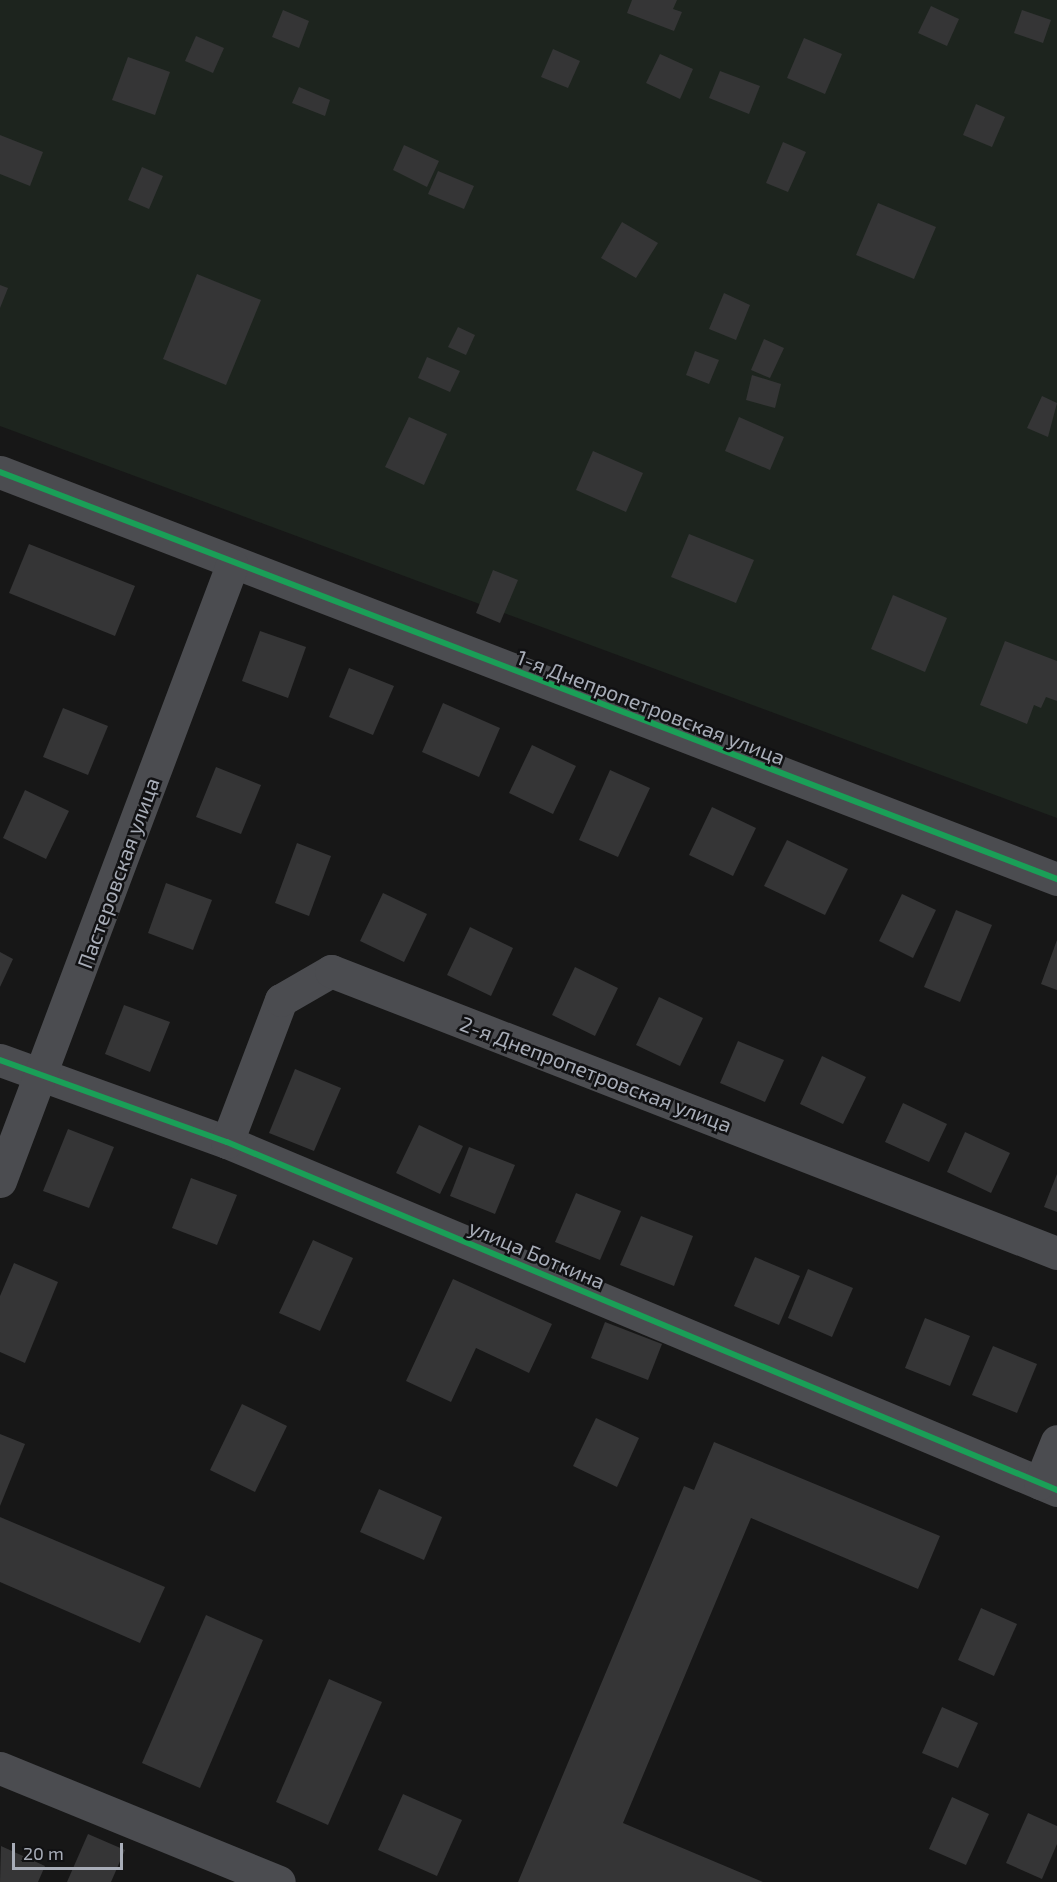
<!DOCTYPE html>
<meta charset="utf-8">
<style>
body{margin:0}
#map{position:relative;width:1057px;height:1882px;overflow:hidden;background:#171717;font-family:"Exo 2",sans-serif}
div>[style]{position:absolute}
.green>*{inset:0;background:#1d241e}
.building>*{inset:0;background:#353536}
.minor>*{height:33px;margin:-16.5px;padding:0 16.5px;transform-origin:16.5px;border-radius:16.5px;background:#4b4c50}
.cycleway>*{height:6px;margin:-3px;padding:0 3px;transform-origin:3px;border-radius:3px;background:#1a9f57}
span{translate:-50% -50%;white-space:nowrap;text-align:center;line-height:1.15;-webkit-text-stroke:5px #111113;paint-order:stroke}
.street-label{font-size:21px;color:#a8adb8}
.scale{position:absolute;left:12px;top:1843px;width:111px;height:27px;box-sizing:border-box;border:3px solid #a8adb8;border-top:0;padding-left:8px;font-size:18px;line-height:21px;white-space:nowrap;color:#a8adb8;-webkit-text-stroke:4px #111113;paint-order:stroke}
</style>
<div id="map">
<div class="green">
<i style="clip-path:polygon(0 0,1057px 0,1057px 818px,0 426px)"></i>
</div>
<div class="building">
<i style="clip-path:polygon(632px 0,677px 0,673px 9px,682px 12px,674px 31px,627px 13px)"></i>
<i style="clip-path:polygon(931px 6px,959px 19px,947px 46px,918px 33px)"></i>
<i style="clip-path:polygon(283px 10px,309px 21px,299px 48px,272px 37px)"></i>
<i style="clip-path:polygon(1022px 10px,1051px 20px,1043px 43px,1014px 33px)"></i>
<i style="clip-path:polygon(196px 36px,224px 48px,213px 73px,185px 61px)"></i>
<i style="clip-path:polygon(804px 38px,842px 54px,825px 94px,787px 78px)"></i>
<i style="clip-path:polygon(553px 49px,580px 61px,568px 88px,541px 77px)"></i>
<i style="clip-path:polygon(660px 54px,693px 69px,680px 99px,646px 83px)"></i>
<i style="clip-path:polygon(128px 57px,170px 72px,155px 115px,112px 100px)"></i>
<i style="clip-path:polygon(720px 71px,760px 86px,749px 114px,709px 98px)"></i>
<i style="clip-path:polygon(299px 87px,330px 100px,325px 116px,292px 103px)"></i>
<i style="clip-path:polygon(976px 104px,1005px 117px,992px 147px,963px 135px)"></i>
<i style="clip-path:polygon(0 135px,43px 152px,30px 186px,0 174px)"></i>
<i style="clip-path:polygon(783px 142px,806px 152px,788px 192px,766px 183px)"></i>
<i style="clip-path:polygon(404px 145px,439px 161px,427px 187px,393px 170px)"></i>
<i style="clip-path:polygon(142px 167px,163px 176px,149px 209px,128px 200px)"></i>
<i style="clip-path:polygon(438px 171px,474px 186px,464px 209px,428px 194px)"></i>
<i style="clip-path:polygon(878px 203px,936px 227px,914px 279px,856px 255px)"></i>
<i style="clip-path:polygon(622px 222px,658px 243px,636px 278px,601px 258px)"></i>
<i style="clip-path:polygon(197px 274px,261px 300px,226px 385px,163px 359px)"></i>
<i style="clip-path:polygon(0 285px,8px 288px,0 308px)"></i>
<i style="clip-path:polygon(724px 293px,750px 305px,736px 340px,709px 329px)"></i>
<i style="clip-path:polygon(458px 327px,475px 335px,466px 355px,448px 347px)"></i>
<i style="clip-path:polygon(764px 339px,784px 348px,770px 378px,751px 370px)"></i>
<i style="clip-path:polygon(695px 351px,719px 360px,709px 384px,686px 375px)"></i>
<i style="clip-path:polygon(427px 357px,460px 371px,450px 392px,418px 378px)"></i>
<i style="clip-path:polygon(752px 375px,781px 384px,775px 408px,746px 400px)"></i>
<i style="clip-path:polygon(1042px 396px,1057px 403px,1048px 437px,1027px 428px)"></i>
<i style="clip-path:polygon(409px 417px,447px 434px,424px 485px,385px 467px)"></i>
<i style="clip-path:polygon(739px 417px,784px 437px,770px 470px,725px 451px)"></i>
<i style="clip-path:polygon(593px 451px,643px 473px,626px 512px,576px 490px)"></i>
<i style="clip-path:polygon(689px 534px,754px 560px,736px 603px,671px 577px)"></i>
<i style="clip-path:polygon(29px 544px,135px 586px,115px 636px,9px 593px)"></i>
<i style="clip-path:polygon(493px 570px,518px 580px,500px 623px,476px 613px)"></i>
<i style="clip-path:polygon(893px 595px,947px 618px,925px 672px,871px 649px)"></i>
<i style="clip-path:polygon(260px 631px,306px 647px,288px 698px,242px 681px)"></i>
<i style="clip-path:polygon(1005px 641px,1057px 661px,1057px 701px,1046px 697px,1041px 708px,1034px 705px,1027px 724px,980px 705px)"></i>
<i style="clip-path:polygon(349px 668px,394px 686px,373px 735px,329px 717px)"></i>
<i style="clip-path:polygon(443px 703px,500px 728px,479px 777px,422px 752px)"></i>
<i style="clip-path:polygon(63px 708px,108px 726px,88px 775px,43px 757px)"></i>
<i style="clip-path:polygon(532px 745px,576px 766px,553px 814px,509px 793px)"></i>
<i style="clip-path:polygon(216px 767px,261px 785px,241px 834px,196px 817px)"></i>
<i style="clip-path:polygon(610px 770px,650px 788px,618px 857px,579px 840px)"></i>
<i style="clip-path:polygon(25px 790px,69px 811px,46px 859px,3px 838px)"></i>
<i style="clip-path:polygon(712px 807px,756px 828px,733px 876px,689px 855px)"></i>
<i style="clip-path:polygon(787px 840px,848px 869px,825px 915px,764px 886px)"></i>
<i style="clip-path:polygon(297px 843px,331px 856px,309px 916px,275px 903px)"></i>
<i style="clip-path:polygon(166px 883px,212px 900px,193px 950px,148px 933px)"></i>
<i style="clip-path:polygon(383px 893px,427px 914px,404px 962px,360px 941px)"></i>
<i style="clip-path:polygon(902px 894px,936px 910px,913px 958px,879px 941px)"></i>
<i style="clip-path:polygon(956px 910px,992px 925px,960px 1002px,924px 987px)"></i>
<i style="clip-path:polygon(470px 927px,513px 948px,491px 996px,447px 975px)"></i>
<i style="clip-path:polygon(1057px 940px,1057px 990px,1041px 984px)"></i>
<i style="clip-path:polygon(0 952px,13px 959px,0 987px)"></i>
<i style="clip-path:polygon(575px 967px,618px 988px,595px 1036px,552px 1015px)"></i>
<i style="clip-path:polygon(659px 997px,703px 1018px,680px 1066px,636px 1045px)"></i>
<i style="clip-path:polygon(124px 1005px,170px 1022px,150px 1072px,105px 1054px)"></i>
<i style="clip-path:polygon(738px 1041px,784px 1060px,765px 1102px,720px 1083px)"></i>
<i style="clip-path:polygon(822px 1056px,866px 1077px,843px 1124px,800px 1104px)"></i>
<i style="clip-path:polygon(295px 1069px,341px 1088px,314px 1151px,269px 1133px)"></i>
<i style="clip-path:polygon(903px 1103px,947px 1124px,929px 1162px,885px 1142px)"></i>
<i style="clip-path:polygon(419px 1125px,463px 1146px,440px 1194px,396px 1173px)"></i>
<i style="clip-path:polygon(68px 1129px,114px 1147px,89px 1208px,43px 1191px)"></i>
<i style="clip-path:polygon(965px 1132px,1010px 1153px,991px 1193px,947px 1172px)"></i>
<i style="clip-path:polygon(469px 1147px,515px 1165px,495px 1214px,450px 1196px)"></i>
<i style="clip-path:polygon(1057px 1174px,1057px 1212px,1044px 1207px)"></i>
<i style="clip-path:polygon(191px 1178px,237px 1195px,217px 1245px,172px 1228px)"></i>
<i style="clip-path:polygon(576px 1193px,621px 1211px,600px 1260px,555px 1242px)"></i>
<i style="clip-path:polygon(641px 1216px,693px 1236px,674px 1286px,620px 1265px)"></i>
<i style="clip-path:polygon(313px 1240px,353px 1258px,320px 1331px,279px 1313px)"></i>
<i style="clip-path:polygon(755px 1257px,800px 1276px,779px 1325px,734px 1306px)"></i>
<i style="clip-path:polygon(14px 1263px,58px 1282px,25px 1363px,0 1352px,0 1296px)"></i>
<i style="clip-path:polygon(808px 1269px,853px 1288px,832px 1337px,788px 1318px)"></i>
<i style="clip-path:polygon(453px 1279px,552px 1324px,529px 1373px,476px 1348px,451px 1402px,406px 1381px)"></i>
<i style="clip-path:polygon(925px 1318px,970px 1336px,950px 1386px,905px 1368px)"></i>
<i style="clip-path:polygon(605px 1322px,662px 1344px,648px 1380px,591px 1358px)"></i>
<i style="clip-path:polygon(993px 1346px,1037px 1364px,1017px 1413px,972px 1395px)"></i>
<i style="clip-path:polygon(242px 1404px,287px 1426px,255px 1492px,210px 1470px)"></i>
<i style="clip-path:polygon(596px 1418px,639px 1438px,617px 1487px,573px 1466px)"></i>
<i style="clip-path:polygon(0 1434px,25px 1444px,0 1506px)"></i>
<i style="clip-path:polygon(714px 1442px,940px 1536px,918px 1589px,751px 1518px,623px 1823px,763px 1882px,518px 1882px,684px 1486px,694px 1490px)"></i>
<i style="clip-path:polygon(379px 1489px,442px 1517px,424px 1560px,360px 1532px)"></i>
<i style="clip-path:polygon(0 1517px,165px 1587px,140px 1643px,0 1582px)"></i>
<i style="clip-path:polygon(981px 1608px,1017px 1624px,994px 1676px,958px 1660px)"></i>
<i style="clip-path:polygon(206px 1615px,263px 1640px,200px 1788px,142px 1763px)"></i>
<i style="clip-path:polygon(329px 1679px,382px 1702px,328px 1825px,276px 1802px)"></i>
<i style="clip-path:polygon(942px 1707px,978px 1723px,958px 1768px,922px 1753px)"></i>
<i style="clip-path:polygon(403px 1794px,462px 1820px,437px 1876px,378px 1850px)"></i>
<i style="clip-path:polygon(952px 1797px,989px 1814px,966px 1865px,929px 1849px)"></i>
<i style="clip-path:polygon(1028px 1813px,1057px 1826px,1057px 1844px,1042px 1879px,1006px 1863px)"></i>
<i style="clip-path:polygon(88px 1834px,125px 1850px,111px 1882px,67px 1882px)"></i>
<i style="clip-path:polygon(1px 1846px,45px 1866px,38px 1882px,0 1882px)"></i>
</div>
<div class="minor">
<i style="left:0;top:472px;width:1133px;rotate:21.06deg"></i>
<i style="left:0;top:1060px;width:241px;rotate:19.9deg"></i>
<i style="left:227px;top:1142px;width:900px;rotate:22.75deg"></i>
<i style="left:227px;top:1142px;width:152px;rotate:-69.2deg"></i>
<i style="left:281px;top:1000px;width:58px;rotate:-30.1deg"></i>
<i style="left:331px;top:971px;width:779px;rotate:21.23deg"></i>
<i style="left:0;top:1181px;width:658px;rotate:-69.36deg"></i>
<i style="left:1040px;top:1483px;width:45px;rotate:-68deg"></i>
<i style="left:0;top:1768px;width:301px;rotate:22.2deg"></i>
</div>
<div class="cycleway">
<i style="left:0;top:472px;width:1133px;rotate:21.06deg"></i>
<i style="left:0;top:1060px;width:241px;rotate:19.9deg"></i>
<i style="left:227px;top:1142px;width:900px;rotate:22.75deg"></i>
</div>
<div class="street-label">
<span style="left:651px;top:707px;rotate:21deg">1-я Днепропетровская улица</span>
<span style="left:118px;top:873px;rotate:-70deg">Пастеровская улица</span>
<span style="left:596px;top:1074px;rotate:21deg">2-я Днепропетровская улица</span>
<span style="left:537px;top:1254px;rotate:23deg">улица Боткина</span>
</div>
<div class="scale">20 m</div>
</div>
